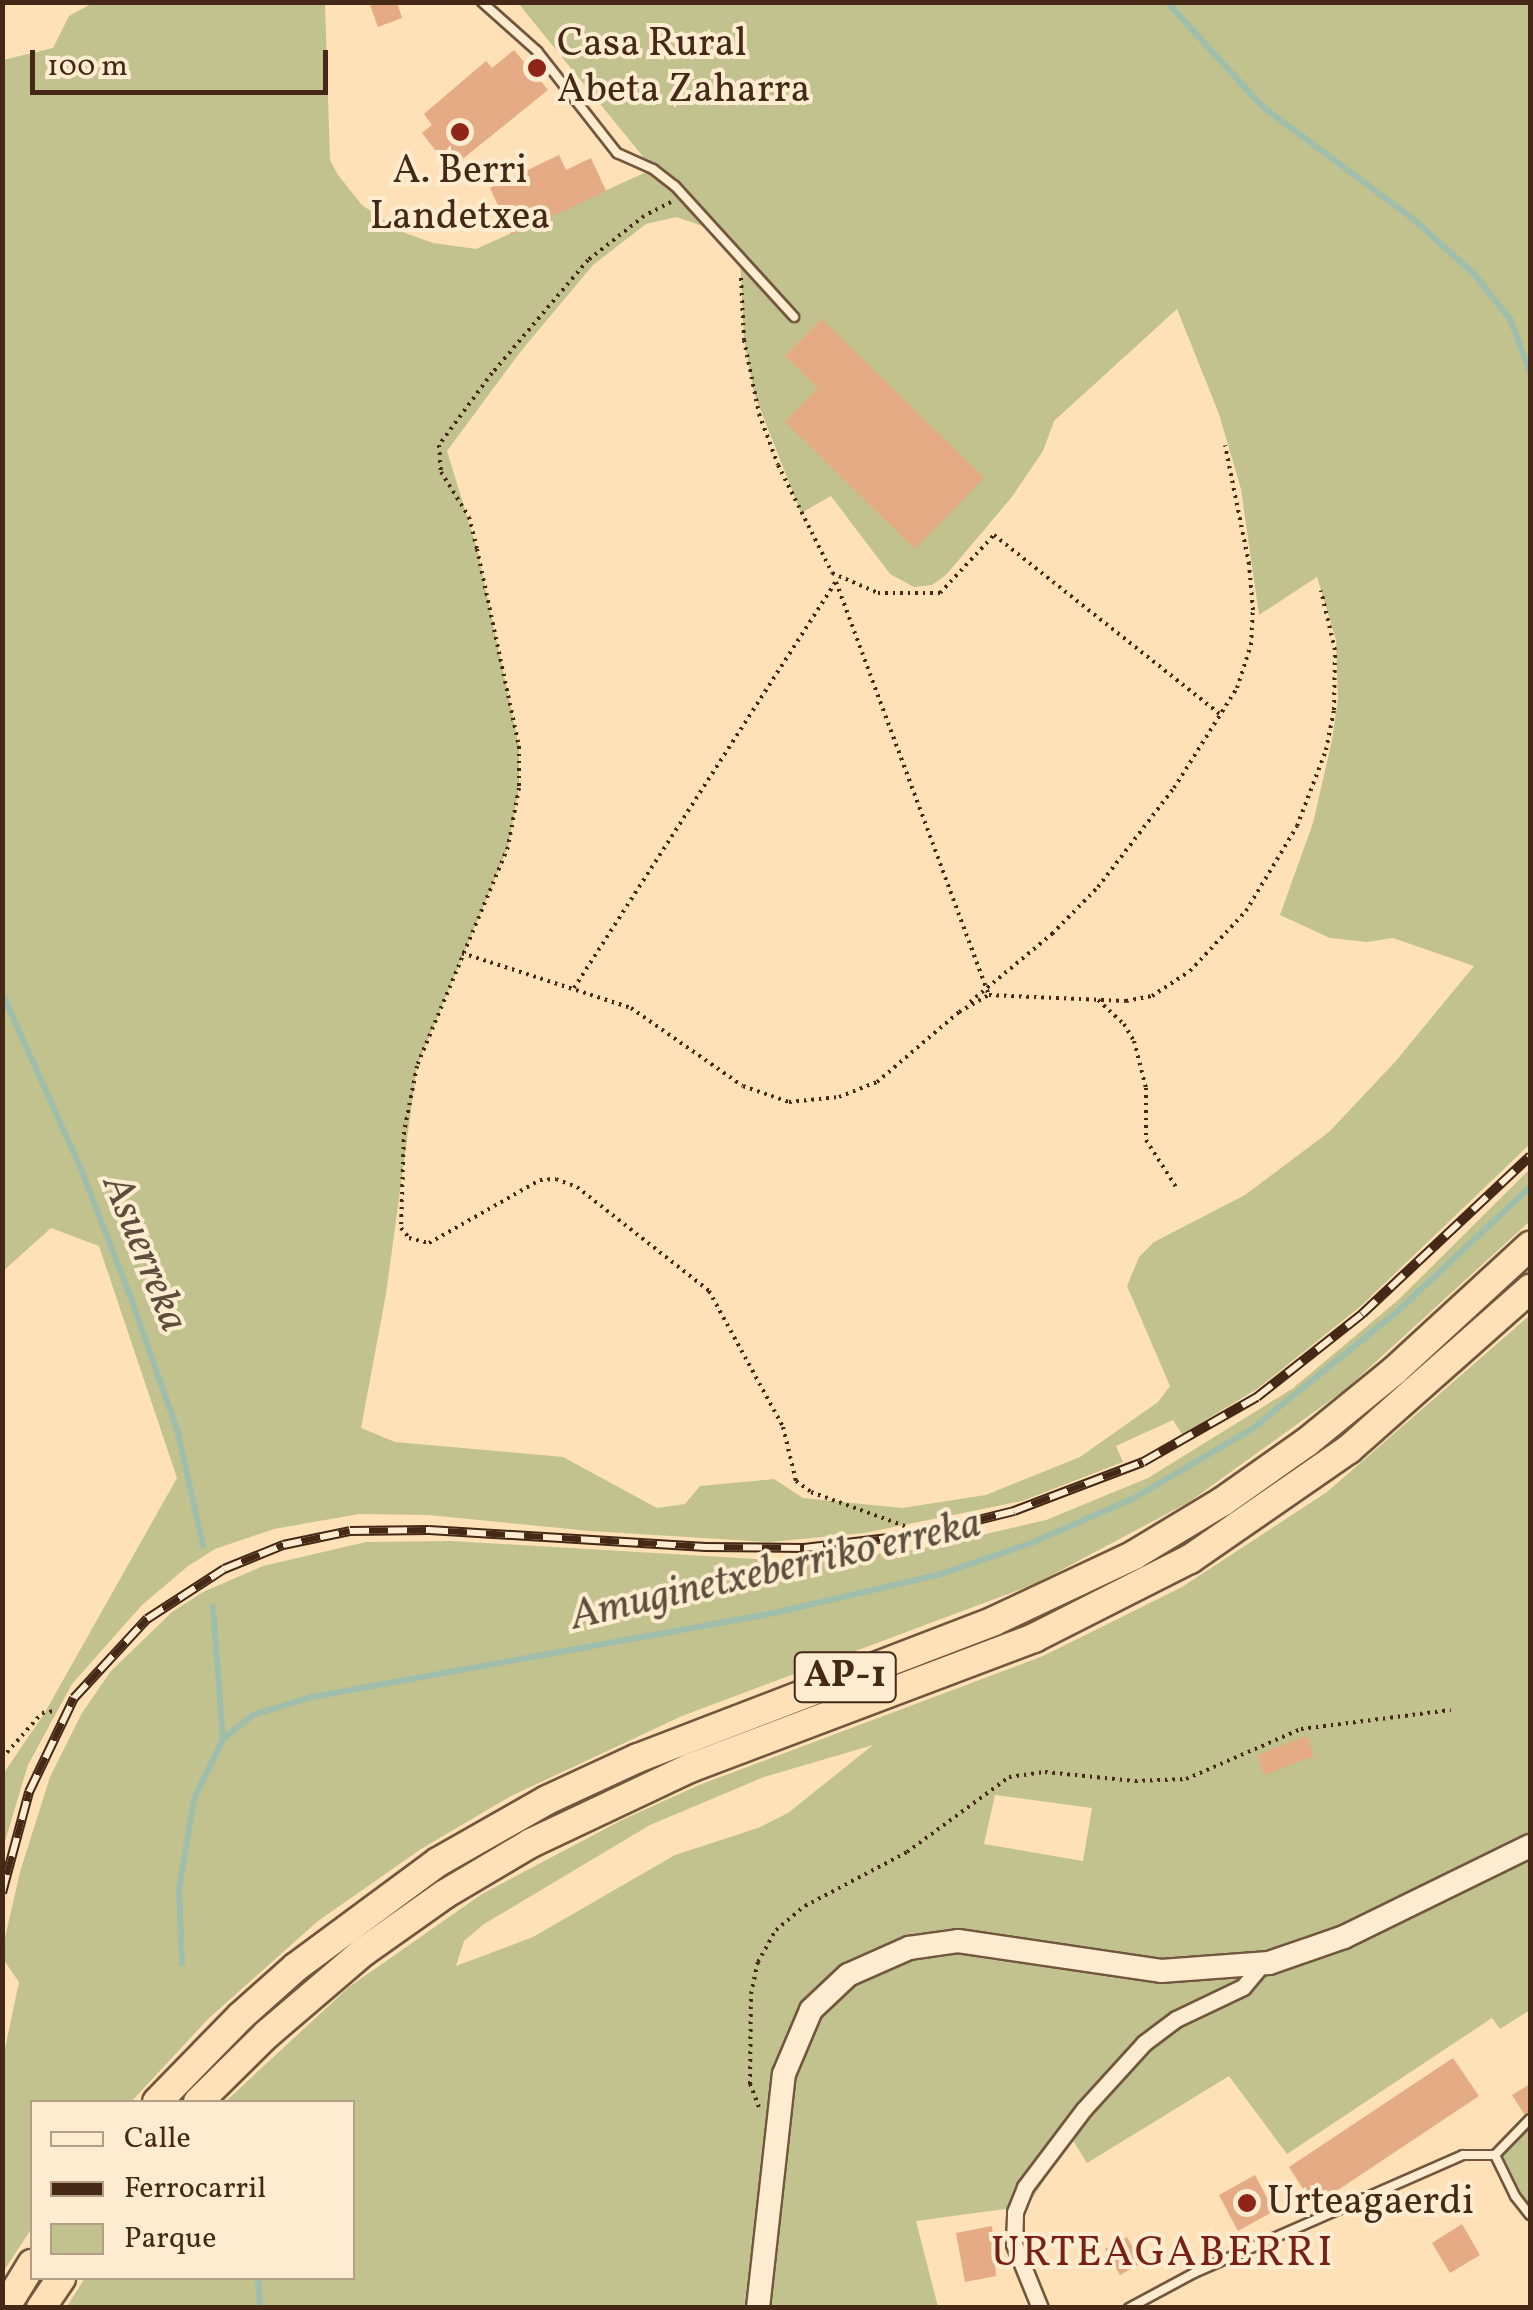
<!DOCTYPE html>
<style>
body{margin:0}
#map{position:relative;width:1533px;height:2310px;overflow:hidden;background:#fee1b6;font-family:Vollkorn,serif}
div>[style]{position:absolute}
.green>*{inset:0;background:#c1c28d}
.stream>*{height:6px;margin:-3px;padding:0 3px;transform-origin:3px;border-radius:3px;background:#a0beac}
.building>*{inset:0;background:#e4ab84}
.path>*{height:4px;margin-top:-2px;transform-origin:0;background:repeating-linear-gradient(90deg,#452816 0 2.5px,transparent 0 7.5px)}
.roads{filter:drop-shadow(2px 0 #73563e) drop-shadow(-2px 0 #73563e) drop-shadow(0 2px #73563e) drop-shadow(0 -2px #73563e)}
.service>*{height:8px;margin:-4px;padding:0 4px;transform-origin:4px;border-radius:4px;background:#feecd0}
.minor>*{height:15px;margin:-7.5px;padding:0 7.5px;transform-origin:7.5px;border-radius:7.5px;background:#feecd0}
.secondary>*{height:22px;margin:-11px;padding:0 11px;transform-origin:11px;border-radius:11px;background:#feecd0}
.motorway>*{height:28px;margin:-14px;padding:0 14px;transform-origin:14px;border-radius:14px;background:#fee1b6}
.rail>*{height:10px;margin-top:-5px;transform-origin:0;background:repeating-linear-gradient(90deg,#feecd0 0 19px,#452816 0 38px);box-sizing:border-box;border-block:2px solid #452816}
.dots>*{width:28px;height:28px;translate:-50% -50%;box-sizing:border-box;border:5px solid #feecd0;border-radius:50%}
span{translate:-50% -50%;white-space:nowrap;text-align:center;line-height:1.15;-webkit-text-stroke:8px #feecd0;paint-order:stroke}
.shield-label span{padding:2px 8px;background:#feecd0;border:2px solid;border-radius:8px;-webkit-text-stroke-width:0}
.shield-label{font-size:38px;color:#452816;font-weight:700}
.poi-label{font-size:40px;color:#452816}
.left{translate:0 -50%;text-align:left}
.water-label{font-size:42px;color:#5c4e3c;font-style:italic}
.neighbourhood-label{font-size:42px;color:#7a1f14;letter-spacing:2.5px}
.frame{position:absolute;inset:0;border:5px solid #452816;pointer-events:none}
.legend{position:absolute;left:30px;top:2100px;width:325px;height:180px;box-sizing:border-box;background:#feecd0;border:2px solid #b49e86;margin:0;padding:12px 18px;list-style:none;font-size:30px;color:#452816}
.legend li{display:flex;align-items:center;gap:20px;height:50px}
.legend b{width:50px;border:2px solid #b49e86}
.scale{position:absolute;left:30px;top:50px;width:298px;height:45px;box-sizing:border-box;border:5px solid #452816;border-top:0;padding-left:12px;font-size:30px;line-height:35px;white-space:nowrap;color:#452816;-webkit-text-stroke:8px #feecd0;paint-order:stroke}
</style>
<div id="map">
<div class="green">
<i style="clip-path:polygon(evenodd,93px 3px,325px 3px,330px 160px,338px 175px,362px 205px,400px 231px,433px 243px,476px 249px,653px 169px,518px 3px,1530px 3px,1530px 1144px,1361px 1306px,1257px 1389px,1182px 1434px,1173px 1420px,1116px 1446px,1123px 1462px,1022px 1501px,864px 1533px,770px 1542px,590px 1531px,428px 1515px,359px 1514px,274px 1529px,215px 1549px,188px 1566px,142px 1605px,72px 1684px,28px 1765px,3px 1848px,3px 1774px,44px 1714px,177px 1478px,99px 1246px,51px 1228px,3px 1271px,3px 60px,53px 48px,69px 16px,93px 3px,676px 217px,703px 226px,740px 257px,744px 340px,754px 393px,801px 513px,831px 496px,890px 574px,914px 587px,932px 585px,946px 575px,1011px 498px,1043px 451px,1054px 421px,1177px 309px,1219px 414px,1241px 489px,1259px 615px,1317px 577px,1336px 640px,1338px 698px,1332px 740px,1313px 823px,1280px 915px,1330px 938px,1367px 942px,1393px 938px,1474px 966px,1395px 1062px,1329px 1132px,1245px 1195px,1154px 1242px,1139px 1257px,1127px 1286px,1170px 1386px,1158px 1402px,1080px 1457px,986px 1495px,902px 1508px,803px 1498px,774px 1479px,700px 1486px,685px 1504px,657px 1508px,563px 1457px,395px 1442px,361px 1428px,386px 1294px,417px 1066px,508px 847px,519px 788px,519px 746px,477px 549px,447px 451px,521px 351px,593px 265px,646px 224px,676px 217px)"></i>
<i style="clip-path:polygon(1530px 1169px,1530px 1221px,1346px 1389px,1189px 1502px,1035px 1584px,682px 1716px,511px 1796px,421px 1849px,318px 1921px,208px 2019px,131px 2102px,32px 2102px,32px 2228px,3px 2272px,3px 2058px,19px 1982px,3px 1959px,2px 1951px,20px 1872px,50px 1777px,82px 1713px,111px 1671px,172px 1612px,203px 1592px,263px 1566px,366px 1542px,452px 1541px,804px 1562px,921px 1549px,1046px 1520px,1148px 1478px,1292px 1389px,1397px 1301px)"></i>
<i style="clip-path:polygon(evenodd,1530px 1315px,1530px 2010px,1500px 2029px,1492px 2018px,1287px 2154px,1229px 2076px,1087px 2163px,1072px 2139px,1027px 2206px,916px 2221px,938px 2307px,66px 2308px,85px 2278px,352px 2278px,352px 2102px,225px 2102px,349px 1987px,482px 1894px,622px 1820px,699px 1785px,1043px 1656px,1182px 1587px,1327px 1492px,1530px 1315px,873px 1745px,788px 1813px,758px 1828px,675px 1855px,533px 1937px,456px 1966px,464px 1941px,484px 1924px,650px 1825px,764px 1777px,873px 1745px,1530px 1315px,995px 1795px,1092px 1808px,1083px 1861px,984px 1844px,995px 1795px)"></i>
<i style="clip-path:polygon(1530px 2119px,1530px 2206px,1495px 2155px)"></i>
</div>
<div class="stream">
<i style="left:1167px;top:2px;width:142px;rotate:47.6deg"></i>
<i style="left:1263px;top:107px;width:186px;rotate:36.7deg"></i>
<i style="left:1412px;top:218px;width:84px;rotate:42.1deg"></i>
<i style="left:1474px;top:274px;width:58px;rotate:51.3deg"></i>
<i style="left:1510px;top:319px;width:57px;rotate:69.3deg"></i>
<i style="left:2px;top:993px;width:188px;rotate:65.8deg"></i>
<i style="left:79px;top:1164px;width:144px;rotate:68.8deg"></i>
<i style="left:131px;top:1298px;width:139px;rotate:70.7deg"></i>
<i style="left:177px;top:1429px;width:119px;rotate:77.4deg"></i>
<i style="left:213px;top:1607px;width:132px;rotate:85.7deg"></i>
<i style="left:182px;top:1963px;width:74px;rotate:-92.3deg"></i>
<i style="left:179px;top:1889px;width:91px;rotate:-80.5deg"></i>
<i style="left:194px;top:1799px;width:67px;rotate:-64.2deg"></i>
<i style="left:223px;top:1739px;width:38px;rotate:-39deg"></i>
<i style="left:253px;top:1715px;width:62px;rotate:-17deg"></i>
<i style="left:312px;top:1697px;width:470px;rotate:-10.3deg"></i>
<i style="left:774px;top:1613px;width:171px;rotate:-13.1deg"></i>
<i style="left:941px;top:1574px;width:98px;rotate:-19deg"></i>
<i style="left:1034px;top:1542px;width:111px;rotate:-23.8deg"></i>
<i style="left:1136px;top:1497px;width:134px;rotate:-30.4deg"></i>
<i style="left:1252px;top:1429px;width:188px;rotate:-38.9deg"></i>
<i style="left:1398px;top:1311px;width:181px;rotate:-43.2deg"></i>
<i style="left:258px;top:2278px;width:30px;rotate:86deg"></i>
</div>
<div class="building">
<i style="clip-path:polygon(369px 2px,397px 2px,402px 18px,378px 27px)"></i>
<i style="clip-path:polygon(514px 50px,524px 62px,532px 56px,546px 75px,540px 80px,548px 90px,450px 169px,422px 133px,432px 125px,424px 114px,486px 61px,492px 68px)"></i>
<i style="clip-path:polygon(559px 155px,566px 170px,591px 158px,606px 191px,512px 235px,490px 188px)"></i>
<i style="clip-path:polygon(822px 319px,984px 478px,915px 549px,785px 422px,818px 388px,785px 356px)"></i>
<i style="clip-path:polygon(1307px 1736px,1314px 1756px,1264px 1775px,1257px 1755px)"></i>
<i style="clip-path:polygon(1453px 2058px,1479px 2096px,1314px 2206px,1289px 2167px)"></i>
<i style="clip-path:polygon(1530px 2084px,1530px 2112px,1524px 2114px,1512px 2095px)"></i>
<i style="clip-path:polygon(1255px 2175px,1274px 2211px,1238px 2231px,1219px 2195px)"></i>
<i style="clip-path:polygon(1462px 2224px,1480px 2255px,1450px 2273px,1432px 2243px)"></i>
<i style="clip-path:polygon(992px 2226px,996px 2276px,965px 2282px,956px 2233px)"></i>
<i style="clip-path:polygon(1127px 2237px,1141px 2263px,1120px 2275px,1105px 2249px)"></i>
</div>
<div class="path">
<i style="left:671px;top:202px;width:30px;rotate:153deg"></i>
<i style="left:644px;top:216px;width:71px;rotate:141.8deg"></i>
<i style="left:588px;top:260px;width:148px;rotate:130.3deg"></i>
<i style="left:492px;top:373px;width:89px;rotate:126.4deg"></i>
<i style="left:439px;top:445px;width:27px;rotate:86deg"></i>
<i style="left:441px;top:472px;width:53px;rotate:58.1deg"></i>
<i style="left:469px;top:517px;width:33px;rotate:76deg"></i>
<i style="left:477px;top:549px;width:201px;rotate:78deg"></i>
<i style="left:519px;top:746px;width:42px;rotate:90deg"></i>
<i style="left:519px;top:788px;width:60px;rotate:100.6deg"></i>
<i style="left:508px;top:847px;width:237px;rotate:112.6deg"></i>
<i style="left:417px;top:1066px;width:67px;rotate:101.1deg"></i>
<i style="left:404px;top:1132px;width:96px;rotate:91.8deg"></i>
<i style="left:401px;top:1228px;width:13px;rotate:51deg"></i>
<i style="left:409px;top:1238px;width:21px;rotate:14deg"></i>
<i style="left:429px;top:1243px;width:128px;rotate:-29.6deg"></i>
<i style="left:540px;top:1180px;width:16px;rotate:-4deg"></i>
<i style="left:556px;top:1179px;width:22px;rotate:21deg"></i>
<i style="left:577px;top:1187px;width:168px;rotate:38.2deg"></i>
<i style="left:709px;top:1291px;width:155px;rotate:61.4deg"></i>
<i style="left:783px;top:1427px;width:56px;rotate:76.5deg"></i>
<i style="left:796px;top:1481px;width:19px;rotate:36deg"></i>
<i style="left:811px;top:1492px;width:100px;rotate:19.9deg"></i>
<i style="left:741px;top:278px;width:62px;rotate:87.2deg"></i>
<i style="left:744px;top:340px;width:76px;rotate:78.5deg"></i>
<i style="left:759px;top:414px;width:54px;rotate:69.6deg"></i>
<i style="left:778px;top:465px;width:121px;rotate:63.4deg"></i>
<i style="left:832px;top:573px;width:50px;rotate:23.5deg"></i>
<i style="left:878px;top:593px;width:62px"></i>
<i style="left:940px;top:593px;width:79px;rotate:-47deg"></i>
<i style="left:994px;top:535px;width:290px;rotate:38.4deg"></i>
<i style="left:836px;top:582px;width:440px;rotate:69.7deg"></i>
<i style="left:462px;top:953px;width:178px;rotate:18deg"></i>
<i style="left:631px;top:1008px;width:136px;rotate:34.9deg"></i>
<i style="left:743px;top:1086px;width:49px;rotate:19.2deg"></i>
<i style="left:789px;top:1102px;width:50px;rotate:-5.7deg"></i>
<i style="left:839px;top:1097px;width:41px;rotate:-21.5deg"></i>
<i style="left:877px;top:1082px;width:108px;rotate:-40.5deg"></i>
<i style="left:959px;top:1012px;width:34px;rotate:-30deg"></i>
<i style="left:989px;top:995px;width:137px;rotate:2.5deg"></i>
<i style="left:1126px;top:1001px;width:26px;rotate:-11deg"></i>
<i style="left:1152px;top:996px;width:45px;rotate:-33.3deg"></i>
<i style="left:1190px;top:971px;width:82px;rotate:-47deg"></i>
<i style="left:1246px;top:911px;width:99px;rotate:-59deg"></i>
<i style="left:1297px;top:826px;width:81px;rotate:-69.1deg"></i>
<i style="left:1326px;top:750px;width:41px;rotate:-78.7deg"></i>
<i style="left:1334px;top:710px;width:60px;rotate:-89deg"></i>
<i style="left:1335px;top:650px;width:61px;rotate:-103.3deg"></i>
<i style="left:574px;top:988px;width:484px;rotate:-57.2deg"></i>
<i style="left:1098px;top:1000px;width:35px;rotate:43deg"></i>
<i style="left:1124px;top:1024px;width:20px;rotate:60deg"></i>
<i style="left:1134px;top:1041px;width:49px;rotate:75.7deg"></i>
<i style="left:1146px;top:1088px;width:52px;rotate:90deg"></i>
<i style="left:1146px;top:1140px;width:59px;rotate:57.4deg"></i>
<i style="left:970px;top:1002px;width:107px;rotate:-39.7deg"></i>
<i style="left:1052px;top:934px;width:66px;rotate:-45.6deg"></i>
<i style="left:1098px;top:887px;width:125px;rotate:-52.5deg"></i>
<i style="left:1174px;top:788px;width:118px;rotate:-57.8deg"></i>
<i style="left:1237px;top:688px;width:45px;rotate:-72deg"></i>
<i style="left:1251px;top:645px;width:35px;rotate:-87deg"></i>
<i style="left:1253px;top:610px;width:46px;rotate:-95deg"></i>
<i style="left:1249px;top:564px;width:121px;rotate:-101.4deg"></i>
<i style="left:2px;top:1758px;width:60px;rotate:-48.4deg"></i>
<i style="left:42px;top:1713px;width:13px;rotate:-9deg"></i>
<i style="left:759px;top:2107px;width:25px;rotate:-111deg"></i>
<i style="left:750px;top:2084px;width:90px;rotate:-89.4deg"></i>
<i style="left:751px;top:1994px;width:33px;rotate:-78deg"></i>
<i style="left:758px;top:1962px;width:37px;rotate:-61deg"></i>
<i style="left:776px;top:1930px;width:38px;rotate:-40deg"></i>
<i style="left:805px;top:1906px;width:115px;rotate:-27.9deg"></i>
<i style="left:907px;top:1852px;width:127px;rotate:-36.3deg"></i>
<i style="left:1009px;top:1777px;width:36px;rotate:-8deg"></i>
<i style="left:1045px;top:1772px;width:90px;rotate:5.7deg"></i>
<i style="left:1135px;top:1781px;width:51px;rotate:-2.2deg"></i>
<i style="left:1186px;top:1779px;width:125px;rotate:-23.5deg"></i>
<i style="left:1301px;top:1729px;width:151px;rotate:-7.2deg"></i>
</div>
<div class="roads">
<div class="service">
<i style="left:482px;top:2px;width:74px;rotate:41.7deg"></i>
<i style="left:537px;top:51px;width:130px;rotate:51.9deg"></i>
<i style="left:617px;top:153px;width:39px;rotate:24deg"></i>
<i style="left:653px;top:169px;width:28px;rotate:38deg"></i>
<i style="left:675px;top:186px;width:177px;rotate:47.7deg"></i>
<i style="left:1495px;top:2155px;width:46px;rotate:64deg"></i>
<i style="left:1515px;top:2196px;width:24px;rotate:52deg"></i>
<i style="left:1495px;top:2155px;width:50px;rotate:-45.8deg"></i>
<i style="left:1129px;top:2308px;width:74px;rotate:-28.3deg"></i>
<i style="left:1194px;top:2273px;width:294px;rotate:-23.7deg"></i>
<i style="left:1463px;top:2155px;width:32px"></i>
</div>
<div class="minor">
<i style="left:1040px;top:2308px;width:69px;rotate:-112.1deg"></i>
<i style="left:1014px;top:2244px;width:32px;rotate:-88deg"></i>
<i style="left:1015px;top:2212px;width:27px;rotate:-68deg"></i>
<i style="left:1025px;top:2187px;width:98px;rotate:-52.9deg"></i>
<i style="left:1084px;top:2109px;width:89px;rotate:-47.7deg"></i>
<i style="left:1144px;top:2043px;width:40px;rotate:-37deg"></i>
<i style="left:1176px;top:2019px;width:74px;rotate:-25.5deg"></i>
<i style="left:1243px;top:1987px;width:30px;rotate:-50deg"></i>
</div>
<div class="secondary">
<i style="left:758px;top:2308px;width:235px;rotate:-83.7deg"></i>
<i style="left:784px;top:2074px;width:69px;rotate:-67.1deg"></i>
<i style="left:811px;top:2010px;width:51px;rotate:-43.4deg"></i>
<i style="left:848px;top:1975px;width:67px;rotate:-23.9deg"></i>
<i style="left:909px;top:1948px;width:49px;rotate:-8.1deg"></i>
<i style="left:958px;top:1941px;width:205px;rotate:8.4deg"></i>
<i style="left:1161px;top:1971px;width:108px;rotate:-4.2deg"></i>
<i style="left:1269px;top:1963px;width:79px;rotate:-19.1deg"></i>
<i style="left:1344px;top:1937px;width:207px;rotate:-26.1deg"></i>
</div>
<div class="motorway">
<i style="left:157px;top:2102px;width:120px;rotate:-45.7deg"></i>
<i style="left:241px;top:2016px;width:74px;rotate:-41.7deg"></i>
<i style="left:296px;top:1967px;width:177px;rotate:-36.5deg"></i>
<i style="left:438px;top:1862px;width:125px;rotate:-29.6deg"></i>
<i style="left:547px;top:1800px;width:100px;rotate:-24.8deg"></i>
<i style="left:638px;top:1758px;width:381px;rotate:-21deg"></i>
<i style="left:994px;top:1621px;width:155px;rotate:-25.2deg"></i>
<i style="left:1134px;top:1555px;width:103px;rotate:-31.1deg"></i>
<i style="left:1222px;top:1502px;width:104px;rotate:-35.2deg"></i>
<i style="left:1307px;top:1442px;width:112px;rotate:-39.2deg"></i>
<i style="left:1394px;top:1371px;width:185px;rotate:-42.6deg"></i>
<i style="left:198px;top:2102px;width:97px;rotate:-44.6deg"></i>
<i style="left:267px;top:2034px;width:126px;rotate:-40.5deg"></i>
<i style="left:363px;top:1952px;width:100px;rotate:-35.3deg"></i>
<i style="left:445px;top:1894px;width:100px;rotate:-30.7deg"></i>
<i style="left:531px;top:1843px;width:176px;rotate:-25.3deg"></i>
<i style="left:690px;top:1768px;width:368px;rotate:-20.7deg"></i>
<i style="left:1034px;top:1638px;width:175px;rotate:-26.9deg"></i>
<i style="left:1190px;top:1559px;width:193px;rotate:-34.7deg"></i>
<i style="left:1349px;top:1449px;width:242px;rotate:-41.5deg"></i>
<i style="left:5px;top:2308px;width:52px;rotate:-58.5deg"></i>
<i style="left:41px;top:2308px;width:36px;rotate:-56deg"></i>
</div>
</div>
<div class="rail">
<i style="left:2px;top:1893px;width:105px;rotate:-75deg"></i>
<i style="left:29px;top:1792px;width:104px;rotate:-64.4deg"></i>
<i style="left:74px;top:1698px;width:108px;rotate:-47.3deg"></i>
<i style="left:147px;top:1619px;width:92px;rotate:-33deg"></i>
<i style="left:224px;top:1569px;width:64px;rotate:-22.1deg"></i>
<i style="left:283px;top:1545px;width:68px;rotate:-11.8deg"></i>
<i style="left:350px;top:1531px;width:79px;rotate:-0.7deg"></i>
<i style="left:429px;top:1530px;width:277px;rotate:3.5deg"></i>
<i style="left:705px;top:1547px;width:99px;rotate:0.6deg"></i>
<i style="left:804px;top:1548px;width:119px;rotate:-6.8deg"></i>
<i style="left:922px;top:1534px;width:95px;rotate:-14deg"></i>
<i style="left:1014px;top:1511px;width:138px;rotate:-20.8deg"></i>
<i style="left:1143px;top:1462px;width:131px;rotate:-29.7deg"></i>
<i style="left:1257px;top:1397px;width:134px;rotate:-38.3deg"></i>
<i style="left:1362px;top:1314px;width:231px;rotate:-43.2deg"></i>
</div>
<div class="dots">
<i style="left:537px;top:68px;background:#8f2418"></i>
<i style="left:460px;top:132px;background:#8f2418"></i>
<i style="left:1247px;top:2203px;background:#8f2418"></i>
</div>
<div class="shield-label">
<span style="left:845px;top:1677px">AP-1</span>
</div>
<div class="poi-label">
<span class="left" style="left:557px;top:68px">Casa Rural<br>Abeta Zaharra</span>
<span style="left:460px;top:195px">A. Berri<br>Landetxea</span>
<span class="left" style="left:1267px;top:2203px">Urteagaerdi</span>
</div>
<div class="water-label">
<span style="left:143px;top:1254px;rotate:68deg">Asuerreka</span>
<span style="left:776px;top:1572px;rotate:-13deg">Amuginetxeberriko erreka</span>
</div>
<div class="neighbourhood-label">
<span style="left:1163px;top:2255px">URTEAGABERRI</span>
</div>
<div class="frame"></div>
<ul class="legend">
<li><b style="height:12px;background:#feecd0"></b>Calle</li>
<li><b style="height:12px;background:#452816"></b>Ferrocarril</li>
<li><b style="height:28px;background:#c1c28d"></b>Parque</li>
</ul>
<div class="scale">100 m</div>
</div>
